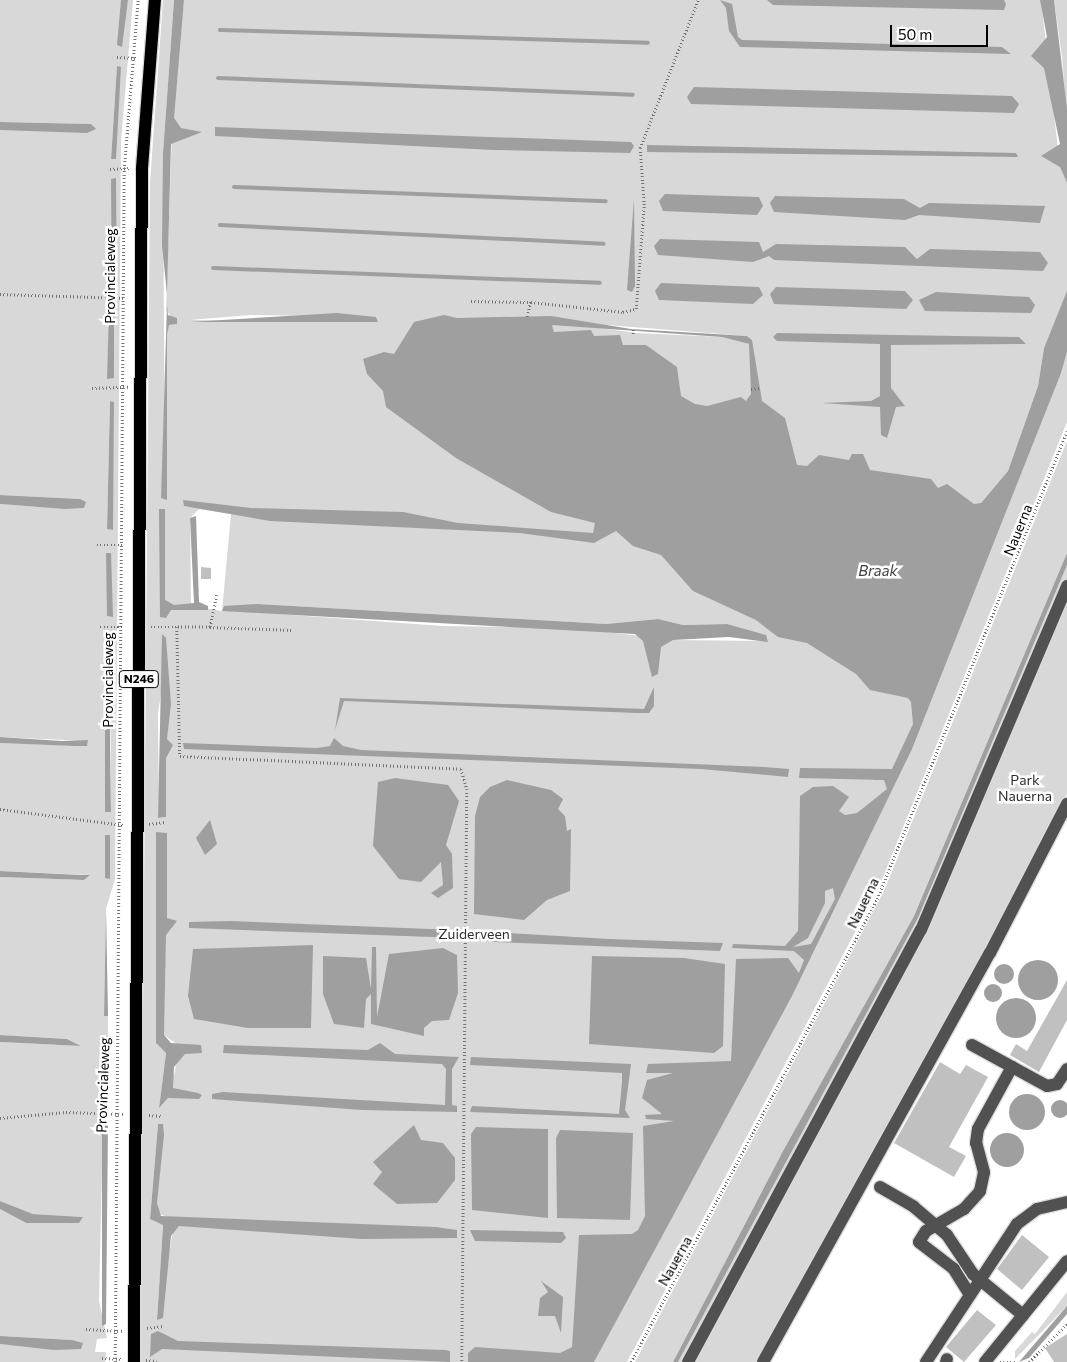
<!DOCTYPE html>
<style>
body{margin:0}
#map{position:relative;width:1067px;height:1362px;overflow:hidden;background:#fff;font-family:Commissioner,sans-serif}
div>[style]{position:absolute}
.green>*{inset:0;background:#d8d8d8}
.water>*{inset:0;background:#9f9f9f}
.round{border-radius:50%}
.stream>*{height:4px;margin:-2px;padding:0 2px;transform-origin:2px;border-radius:2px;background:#9f9f9f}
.building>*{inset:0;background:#c0c0c0}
.path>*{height:2.5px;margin-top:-1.25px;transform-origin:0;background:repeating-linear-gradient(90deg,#737373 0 1px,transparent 0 3.5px)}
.roads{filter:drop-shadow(1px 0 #dbdbdb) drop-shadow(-1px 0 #dbdbdb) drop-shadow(0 1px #dbdbdb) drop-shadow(0 -1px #dbdbdb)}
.minor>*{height:12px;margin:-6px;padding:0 6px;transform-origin:6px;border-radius:6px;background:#515151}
.major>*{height:12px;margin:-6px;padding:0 6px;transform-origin:6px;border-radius:6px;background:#000}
span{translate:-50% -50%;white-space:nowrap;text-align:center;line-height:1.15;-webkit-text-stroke:5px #fff;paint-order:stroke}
.shield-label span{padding:1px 4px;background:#fff;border:1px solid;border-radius:4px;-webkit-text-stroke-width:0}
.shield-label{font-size:12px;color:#000;font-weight:700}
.street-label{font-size:14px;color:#000}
.park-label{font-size:14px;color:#2f2f2f}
.water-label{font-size:15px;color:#404040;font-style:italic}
.scale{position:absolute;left:890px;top:25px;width:98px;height:22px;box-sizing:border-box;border:2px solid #000;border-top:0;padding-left:6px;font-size:15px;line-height:18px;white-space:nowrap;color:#000;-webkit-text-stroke:4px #fff;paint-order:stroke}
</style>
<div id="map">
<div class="green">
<i style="clip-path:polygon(evenodd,0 0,121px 0,121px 47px,128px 0,133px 0,121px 141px,115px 879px,106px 909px,104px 1016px,108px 1016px,108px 1036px,105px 1036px,99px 1301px,107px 1338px,97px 1339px,95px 1352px,106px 1352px,105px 1362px,0 1362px,0 1344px,81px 1349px,72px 1340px,0 1336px,0 1209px,26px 1223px,83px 1217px,33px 1214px,0 1201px,0 1042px,81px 1046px,67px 1039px,0 1035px,0 877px,84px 880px,89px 875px,0 871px,0 743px,86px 746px,87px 741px,0 737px,0 504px,64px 509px,80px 499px,0 495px,0 130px,91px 124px,0 122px,0 0,117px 66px,116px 159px,111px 158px,117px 66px,0 0,110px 401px,114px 402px,112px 530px,107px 528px,110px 401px,0 0,110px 637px,110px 638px,111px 812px,105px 811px,105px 638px,110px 637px)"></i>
<i style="clip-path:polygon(evenodd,163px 0,174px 0,163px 153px,165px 498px,167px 335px,168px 325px,177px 324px,166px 310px,173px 99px,184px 0,1041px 0,1060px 167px,1067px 183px,1067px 292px,1044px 348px,1038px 386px,1008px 471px,981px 503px,1004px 516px,1067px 353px,1067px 422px,879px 887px,627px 1362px,140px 1362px,150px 183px,163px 0,251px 315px,376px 317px,377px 322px,189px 320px,251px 315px,163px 0,530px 319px,747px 336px,752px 340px,749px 349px,749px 344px,722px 337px,637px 333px,530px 319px,163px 0,199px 509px,231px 514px,222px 611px,191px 606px,190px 518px,199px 509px,163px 0,258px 604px,606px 624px,657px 619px,683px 625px,727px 624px,768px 641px,673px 640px,575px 628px,443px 626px,223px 610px,258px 604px,163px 0,166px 663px,166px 817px,159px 818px,158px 713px,166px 663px,163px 0,156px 833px,164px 1035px,178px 1045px,175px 1072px,159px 1108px,166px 1053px,156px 1043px,156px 833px,163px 0,158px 1124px,157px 1213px,175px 1220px,157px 1320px,163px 1224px,150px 1218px,158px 1124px)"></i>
<i style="clip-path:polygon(1054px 0,1067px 0,1067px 120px,1062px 57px)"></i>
<i style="clip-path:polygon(1067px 441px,1067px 553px,914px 916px,783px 1151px,673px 1362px,635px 1362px,884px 891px)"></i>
<i style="clip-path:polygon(1067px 565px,1067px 794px,1027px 876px,759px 1362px,678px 1362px,918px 918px)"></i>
<i style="clip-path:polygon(1067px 1292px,1067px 1306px,1015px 1359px,1015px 1351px,1032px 1332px,1035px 1334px)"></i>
</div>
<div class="water">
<i style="clip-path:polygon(121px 0,128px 0,122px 47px,117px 45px)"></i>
<i style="clip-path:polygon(174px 0,184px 0,174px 118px,181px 128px,202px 132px,171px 144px,167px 294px,162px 245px,163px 153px)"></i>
<i style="clip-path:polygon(720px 0,732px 4px,738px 37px,742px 40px,1002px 47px,1011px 54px,740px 47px,729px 31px,726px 8px)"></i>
<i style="clip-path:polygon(767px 0,1004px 0,1006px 4px,1004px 10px,773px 5px)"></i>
<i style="clip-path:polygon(1040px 0,1054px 0,1067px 108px,1067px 183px,1060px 167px,1041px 156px,1060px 144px,1044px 68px,1031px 56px,1047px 37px)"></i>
<i style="clip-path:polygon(117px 66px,121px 67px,116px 159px,111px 159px)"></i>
<i style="clip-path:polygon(694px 87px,1012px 96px,1019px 104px,1014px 113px,691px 104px,687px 97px)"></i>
<i style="clip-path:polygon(0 122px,91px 124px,96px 129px,87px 133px,0 130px)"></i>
<i style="clip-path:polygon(215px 127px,631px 142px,634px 146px,630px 153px,494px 150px,215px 136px)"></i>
<i style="clip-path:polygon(647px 145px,1016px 153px,1018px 157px,647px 152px)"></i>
<i style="clip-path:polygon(116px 178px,117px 294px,112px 292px,111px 179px)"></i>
<i style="clip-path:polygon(665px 194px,759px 197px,763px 206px,757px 215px,663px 211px,659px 201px)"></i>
<i style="clip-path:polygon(775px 196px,904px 199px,920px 208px,929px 203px,1045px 206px,1040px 223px,919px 215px,905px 220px,774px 212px,770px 203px)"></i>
<i style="clip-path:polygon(634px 199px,635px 286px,632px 292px,627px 290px)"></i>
<i style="clip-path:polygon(660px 239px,759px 242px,763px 252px,776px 244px,905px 247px,917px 259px,930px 249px,1040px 252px,1048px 263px,1043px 271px,774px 260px,769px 256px,753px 262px,658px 255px,654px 246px)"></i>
<i style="clip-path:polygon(661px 283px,759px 287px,763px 295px,753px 304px,659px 300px,655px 291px)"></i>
<i style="clip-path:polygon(776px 287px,905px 291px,913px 300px,906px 309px,774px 304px,770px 294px)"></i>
<i style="clip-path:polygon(evenodd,1067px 291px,1067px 352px,1061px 373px,912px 749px,792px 996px,594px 1362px,468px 1362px,468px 1353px,475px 1347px,560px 1353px,572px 1347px,579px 1235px,632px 1234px,638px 1230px,645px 1216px,643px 1126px,674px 1121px,646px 1119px,645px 1115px,662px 1114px,642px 1098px,647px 1080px,673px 1073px,646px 1073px,648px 1064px,731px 1061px,736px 959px,788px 958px,799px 973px,804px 960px,794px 951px,732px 948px,733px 944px,785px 946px,798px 931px,800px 796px,813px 787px,833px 786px,849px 797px,839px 811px,845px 815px,857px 813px,887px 789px,884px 780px,799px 778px,800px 768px,892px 769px,913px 724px,911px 702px,908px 698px,870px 690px,856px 674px,807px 643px,778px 637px,756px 620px,693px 591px,661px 555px,633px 546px,616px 531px,594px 543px,520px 533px,270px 521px,184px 506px,183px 500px,251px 508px,403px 512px,458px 523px,593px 533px,595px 523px,551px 512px,456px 458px,386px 407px,383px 391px,367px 374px,363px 359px,384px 352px,394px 354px,414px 322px,444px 315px,457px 318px,551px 316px,631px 329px,747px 336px,752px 340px,762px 401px,785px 418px,797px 465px,807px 466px,819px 455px,849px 460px,852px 454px,863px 454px,870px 470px,931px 479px,938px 488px,947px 484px,974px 504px,981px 503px,1008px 471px,1038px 386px,1044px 348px,1067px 291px,552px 325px,722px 337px,749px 344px,751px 394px,746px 401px,741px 397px,707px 406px,695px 404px,681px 396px,677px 367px,646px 345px,623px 345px,620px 335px,594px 336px,591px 330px,554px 332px,552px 325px,1067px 291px,833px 888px,835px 899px,811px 944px,793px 947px,808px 938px,825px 903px,825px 891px,833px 888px)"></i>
<i style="clip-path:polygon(936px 292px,1029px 297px,1035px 305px,1031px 313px,925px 311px,919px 300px)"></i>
<i style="clip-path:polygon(167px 305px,168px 315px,177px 318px,177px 324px,169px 325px,167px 335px,167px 500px,161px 498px)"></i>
<i style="clip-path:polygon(109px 310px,114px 310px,114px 378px,107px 379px)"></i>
<i style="clip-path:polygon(337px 313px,376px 317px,378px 322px,189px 322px)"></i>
<i style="clip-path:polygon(777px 333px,1019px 337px,1026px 344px,891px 345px,891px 388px,905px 406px,896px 407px,887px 438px,881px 435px,880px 407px,822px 403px,871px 401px,880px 396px,880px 344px,777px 341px,773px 337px)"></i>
<i style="clip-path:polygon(110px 401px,114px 402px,113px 530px,107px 529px)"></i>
<i style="clip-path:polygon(0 495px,80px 499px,86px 502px,84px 508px,64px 509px,0 504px)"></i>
<i style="clip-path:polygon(159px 509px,165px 509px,165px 600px,174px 605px,194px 603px,190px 518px,196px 516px,199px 602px,208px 606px,208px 610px,171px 610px,166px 618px,160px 617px)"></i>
<i style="clip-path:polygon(106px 553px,111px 553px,113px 617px,107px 616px)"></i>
<i style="clip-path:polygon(1067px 553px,1067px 565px,918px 918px,678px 1362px,673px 1362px,783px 1151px,914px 916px)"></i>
<i style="clip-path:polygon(258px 604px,606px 624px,658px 619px,683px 625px,727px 624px,766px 635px,768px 642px,729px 637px,673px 640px,661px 647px,658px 674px,652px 677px,643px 641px,635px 634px,222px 611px,224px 606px)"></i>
<i style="clip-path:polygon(162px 634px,166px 638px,171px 704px,167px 739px,173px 745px,166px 758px,166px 817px,158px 818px)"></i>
<i style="clip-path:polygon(110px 637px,110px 743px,111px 812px,105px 812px,105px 638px)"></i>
<i style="clip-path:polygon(654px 687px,654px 706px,649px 713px,636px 713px,344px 701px,335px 730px,340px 698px,644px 709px)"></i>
<i style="clip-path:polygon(0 737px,62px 741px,88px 740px,87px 746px,74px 746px,0 743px)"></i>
<i style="clip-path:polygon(334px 738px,343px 746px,361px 750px,764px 767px,789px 769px,788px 777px,701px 769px,184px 749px,183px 743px,317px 748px,330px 746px)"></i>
<i style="clip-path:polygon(395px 778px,448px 785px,459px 801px,446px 845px,452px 854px,453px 888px,438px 898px,431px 893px,443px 885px,441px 862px,421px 882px,399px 879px,373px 846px,378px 782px)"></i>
<i style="clip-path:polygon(507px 780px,551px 790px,563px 799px,558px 809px,565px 816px,567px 831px,571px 829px,570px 891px,547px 900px,524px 920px,474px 914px,475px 816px,480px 797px,490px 787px)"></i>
<i style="clip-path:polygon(210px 820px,217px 844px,205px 855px,196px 838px)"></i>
<i style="clip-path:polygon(156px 832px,167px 833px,167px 918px,177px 921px,166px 935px,164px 1035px,171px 1043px,201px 1045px,202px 1053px,185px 1054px,174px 1067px,173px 1088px,198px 1093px,202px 1095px,199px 1099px,168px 1098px,159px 1108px,166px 1053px,156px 1043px)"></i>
<i style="clip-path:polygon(105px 835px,110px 835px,110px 879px,105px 878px)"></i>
<i style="clip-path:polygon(0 871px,81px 875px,90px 875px,84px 880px,0 877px)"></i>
<i style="clip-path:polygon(106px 908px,108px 1016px,104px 1016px)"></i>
<i style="clip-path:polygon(231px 921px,455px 930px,459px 938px,189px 928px,189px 922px)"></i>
<i style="clip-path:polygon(474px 931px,609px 939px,723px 943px,720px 951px,495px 942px,472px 938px)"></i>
<i style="clip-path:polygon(313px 945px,311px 1028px,248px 1028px,194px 1019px,188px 996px,193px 949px)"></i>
<i style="clip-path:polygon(372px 947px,376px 947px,377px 1017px,389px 954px,443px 948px,457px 955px,458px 993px,449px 1020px,432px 1021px,424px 1028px,424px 1036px,371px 1024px,371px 994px,366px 999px,364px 1028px,334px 1024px,323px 994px,323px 956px,366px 958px,371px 989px)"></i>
<i style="clip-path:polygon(592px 956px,684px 958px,725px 964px,723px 1046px,714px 1053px,589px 1044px)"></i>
<i class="round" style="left:1018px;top:960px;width:40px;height:40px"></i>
<i class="round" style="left:994px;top:964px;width:20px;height:20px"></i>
<i class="round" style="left:984px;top:984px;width:18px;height:18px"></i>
<i class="round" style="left:996px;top:998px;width:40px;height:40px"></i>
<i style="clip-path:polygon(0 1035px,67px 1039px,81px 1046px,0 1042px)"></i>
<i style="clip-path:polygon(105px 1036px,109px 1036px,109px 1104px,103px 1103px)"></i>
<i style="clip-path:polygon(380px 1043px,395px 1054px,459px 1057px,452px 1069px,452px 1105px,457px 1106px,457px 1112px,362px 1110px,212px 1099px,212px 1094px,223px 1092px,445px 1105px,446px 1069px,442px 1064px,223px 1053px,224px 1045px,368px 1050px)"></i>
<i style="clip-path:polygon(471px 1057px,631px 1064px,625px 1110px,630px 1118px,470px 1112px,472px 1106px,619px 1114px,622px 1082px,622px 1073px,470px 1065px)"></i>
<i class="round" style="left:1009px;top:1094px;width:36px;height:36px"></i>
<i class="round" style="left:1051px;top:1100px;width:18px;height:18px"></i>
<i style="clip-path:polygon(102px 1124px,108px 1124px,106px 1324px,102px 1326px)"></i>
<i style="clip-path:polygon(158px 1124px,163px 1124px,164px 1135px,157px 1203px,161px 1216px,436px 1227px,457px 1230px,457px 1238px,362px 1239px,179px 1226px,171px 1236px,163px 1318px,157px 1320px,163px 1225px,150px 1219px)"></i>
<i style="clip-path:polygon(414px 1125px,421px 1140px,443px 1143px,455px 1158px,455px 1180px,437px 1203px,397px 1204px,373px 1184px,382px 1172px,373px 1162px)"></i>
<i style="clip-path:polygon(476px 1127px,548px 1129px,548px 1218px,472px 1210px,471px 1134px)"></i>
<i style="clip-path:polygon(560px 1130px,633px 1133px,630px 1220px,557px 1218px,556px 1138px)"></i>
<i class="round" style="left:990px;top:1133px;width:34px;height:34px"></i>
<i style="clip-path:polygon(0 1201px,33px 1214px,83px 1217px,79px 1223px,26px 1223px,0 1209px)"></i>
<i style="clip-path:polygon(470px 1230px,563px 1232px,566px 1238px,561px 1243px,475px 1241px)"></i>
<i style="clip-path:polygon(541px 1281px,563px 1297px,561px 1333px,555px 1316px,538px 1316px,540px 1298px,548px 1292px)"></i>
<i style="clip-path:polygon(1067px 1306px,1067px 1314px,1029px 1358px,1019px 1362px)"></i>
<i style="clip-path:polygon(158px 1331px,178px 1341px,445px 1350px,450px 1351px,450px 1362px,162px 1349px,150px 1357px,151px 1334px)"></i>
<i style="clip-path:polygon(0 1336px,72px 1340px,83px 1343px,81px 1349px,54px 1350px,0 1344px)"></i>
</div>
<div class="stream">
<i style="left:220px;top:30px;width:428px;rotate:1.7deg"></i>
<i style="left:218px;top:78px;width:415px;rotate:2.3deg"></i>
<i style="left:234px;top:187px;width:372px;rotate:2.2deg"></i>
<i style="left:220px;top:225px;width:384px;rotate:2.8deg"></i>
<i style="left:213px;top:268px;width:387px;rotate:2.2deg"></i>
</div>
<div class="building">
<i style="clip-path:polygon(201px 567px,211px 568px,211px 579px,201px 579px)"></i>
<i style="clip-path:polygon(1067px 980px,1067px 1020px,1039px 1072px,1010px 1055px,1016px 1044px,1027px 1051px)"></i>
<i style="clip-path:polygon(940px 1062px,960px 1074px,966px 1065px,988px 1077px,949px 1147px,966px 1156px,954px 1177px,894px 1143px)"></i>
<i style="clip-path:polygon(1022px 1235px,1049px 1257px,1022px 1290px,997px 1269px)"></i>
<i style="clip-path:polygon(977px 1310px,996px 1325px,964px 1362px,946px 1347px)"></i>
<i style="clip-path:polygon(1067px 1334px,1067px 1362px,1054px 1362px,1045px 1348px)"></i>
</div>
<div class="path">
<i style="left:117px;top:57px;width:21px;rotate:3deg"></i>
<i style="left:110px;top:169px;width:21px;rotate:-3deg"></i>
<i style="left:0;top:294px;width:126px;rotate:1.8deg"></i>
<i style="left:471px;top:301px;width:60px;rotate:1deg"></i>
<i style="left:531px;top:302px;width:16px;rotate:104deg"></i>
<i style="left:531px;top:302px;width:93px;rotate:6.2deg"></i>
<i style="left:623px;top:312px;width:13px;rotate:-13deg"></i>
<i style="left:636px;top:309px;width:104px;rotate:-85.6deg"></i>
<i style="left:644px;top:205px;width:57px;rotate:-94deg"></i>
<i style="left:640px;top:148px;width:159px;rotate:-68.6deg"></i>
<i style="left:633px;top:334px;width:6px;rotate:-90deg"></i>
<i style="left:92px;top:388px;width:36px;rotate:-2deg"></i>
<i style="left:751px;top:389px;width:10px;rotate:-6deg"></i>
<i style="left:97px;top:545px;width:28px"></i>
<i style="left:217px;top:595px;width:33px;rotate:102deg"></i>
<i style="left:210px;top:627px;width:83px;rotate:2.1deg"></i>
<i style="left:100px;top:627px;width:23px"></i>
<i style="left:151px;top:627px;width:26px"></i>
<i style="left:210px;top:627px;width:33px;rotate:180deg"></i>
<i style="left:177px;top:627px;width:129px;rotate:88.7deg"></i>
<i style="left:180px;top:756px;width:281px;rotate:2.6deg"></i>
<i style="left:461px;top:769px;width:21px;rotate:73deg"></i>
<i style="left:467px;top:789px;width:573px;rotate:90.5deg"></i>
<i style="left:0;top:809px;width:124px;rotate:7.4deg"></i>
<i style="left:149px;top:824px;width:16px;rotate:-7deg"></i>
<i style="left:149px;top:1115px;width:13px;rotate:4deg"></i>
<i style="left:0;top:1118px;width:66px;rotate:-5.2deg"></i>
<i style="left:66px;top:1112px;width:57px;rotate:2deg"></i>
<i style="left:147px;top:1328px;width:16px;rotate:-7deg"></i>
<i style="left:86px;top:1329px;width:36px;rotate:3deg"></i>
<i style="left:102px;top:1358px;width:21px;rotate:3deg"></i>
<i style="left:146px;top:1360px;width:11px;rotate:5deg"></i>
<i style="left:115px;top:1362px;width:1193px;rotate:-89.57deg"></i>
<i style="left:124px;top:169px;width:170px;rotate:-85.3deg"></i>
<i style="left:631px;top:1362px;width:524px;rotate:-62.02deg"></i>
<i style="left:877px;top:899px;width:505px;rotate:-67.9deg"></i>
<i style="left:1000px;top:1362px;width:16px"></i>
<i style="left:1029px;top:1362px;width:54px;rotate:-45deg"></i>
</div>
<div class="roads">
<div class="minor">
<i style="left:972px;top:1045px;width:85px;rotate:28.7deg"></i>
<i style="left:1047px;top:1086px;width:10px;rotate:-11deg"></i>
<i style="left:1057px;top:1084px;width:18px;rotate:-56deg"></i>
<i style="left:880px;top:1187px;width:39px;rotate:30deg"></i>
<i style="left:914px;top:1207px;width:43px;rotate:40.3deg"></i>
<i style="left:947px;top:1235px;width:47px;rotate:56.3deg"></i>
<i style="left:973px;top:1274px;width:65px;rotate:39.4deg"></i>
<i style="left:970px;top:1295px;width:31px;rotate:-122deg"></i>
<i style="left:954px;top:1269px;width:44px;rotate:-142.4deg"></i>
<i style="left:919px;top:1242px;width:13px;rotate:-58deg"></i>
<i style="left:926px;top:1231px;width:44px;rotate:-30.1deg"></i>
<i style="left:964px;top:1209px;width:24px;rotate:-48deg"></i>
<i style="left:980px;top:1191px;width:19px;rotate:-78deg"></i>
<i style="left:984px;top:1172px;width:30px;rotate:-105deg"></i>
<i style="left:976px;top:1143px;width:14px;rotate:-82deg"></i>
<i style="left:978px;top:1129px;width:71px;rotate:-61.3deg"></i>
<i style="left:688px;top:1362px;width:491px;rotate:-61.7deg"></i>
<i style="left:921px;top:930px;width:374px;rotate:-67deg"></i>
<i style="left:763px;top:1362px;width:468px;rotate:-61deg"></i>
<i style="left:990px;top:953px;width:168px;rotate:-62.7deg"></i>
<i style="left:926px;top:1362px;width:165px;rotate:-56.6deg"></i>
<i style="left:1017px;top:1224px;width:25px;rotate:-37deg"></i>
<i style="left:1037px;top:1209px;width:31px;rotate:-13deg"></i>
<i style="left:946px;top:1362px;width:3px;rotate:-72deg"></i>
<i style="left:985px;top:1362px;width:130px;rotate:-50.9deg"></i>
</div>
<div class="major">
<i style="left:134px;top:1362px;width:1194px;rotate:-89.62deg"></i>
<i style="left:142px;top:168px;width:169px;rotate:-85.6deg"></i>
</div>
</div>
<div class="shield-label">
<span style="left:139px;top:679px">N246</span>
</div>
<div class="street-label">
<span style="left:110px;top:276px;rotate:-90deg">Provincialeweg</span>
<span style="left:1018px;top:530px;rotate:-68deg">Nauerna</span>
<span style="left:108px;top:680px;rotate:-90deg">Provincialeweg</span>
<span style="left:863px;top:903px;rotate:-64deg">Nauerna</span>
<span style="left:103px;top:1085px;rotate:-88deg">Provincialeweg</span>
<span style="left:675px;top:1261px;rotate:-61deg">Nauerna</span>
</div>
<div class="park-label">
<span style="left:1025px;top:788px">Park<br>Nauerna</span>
<span style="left:474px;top:934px">Zuiderveen</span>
</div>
<div class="water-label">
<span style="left:878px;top:571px">Braak</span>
</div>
<div class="scale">50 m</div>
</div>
